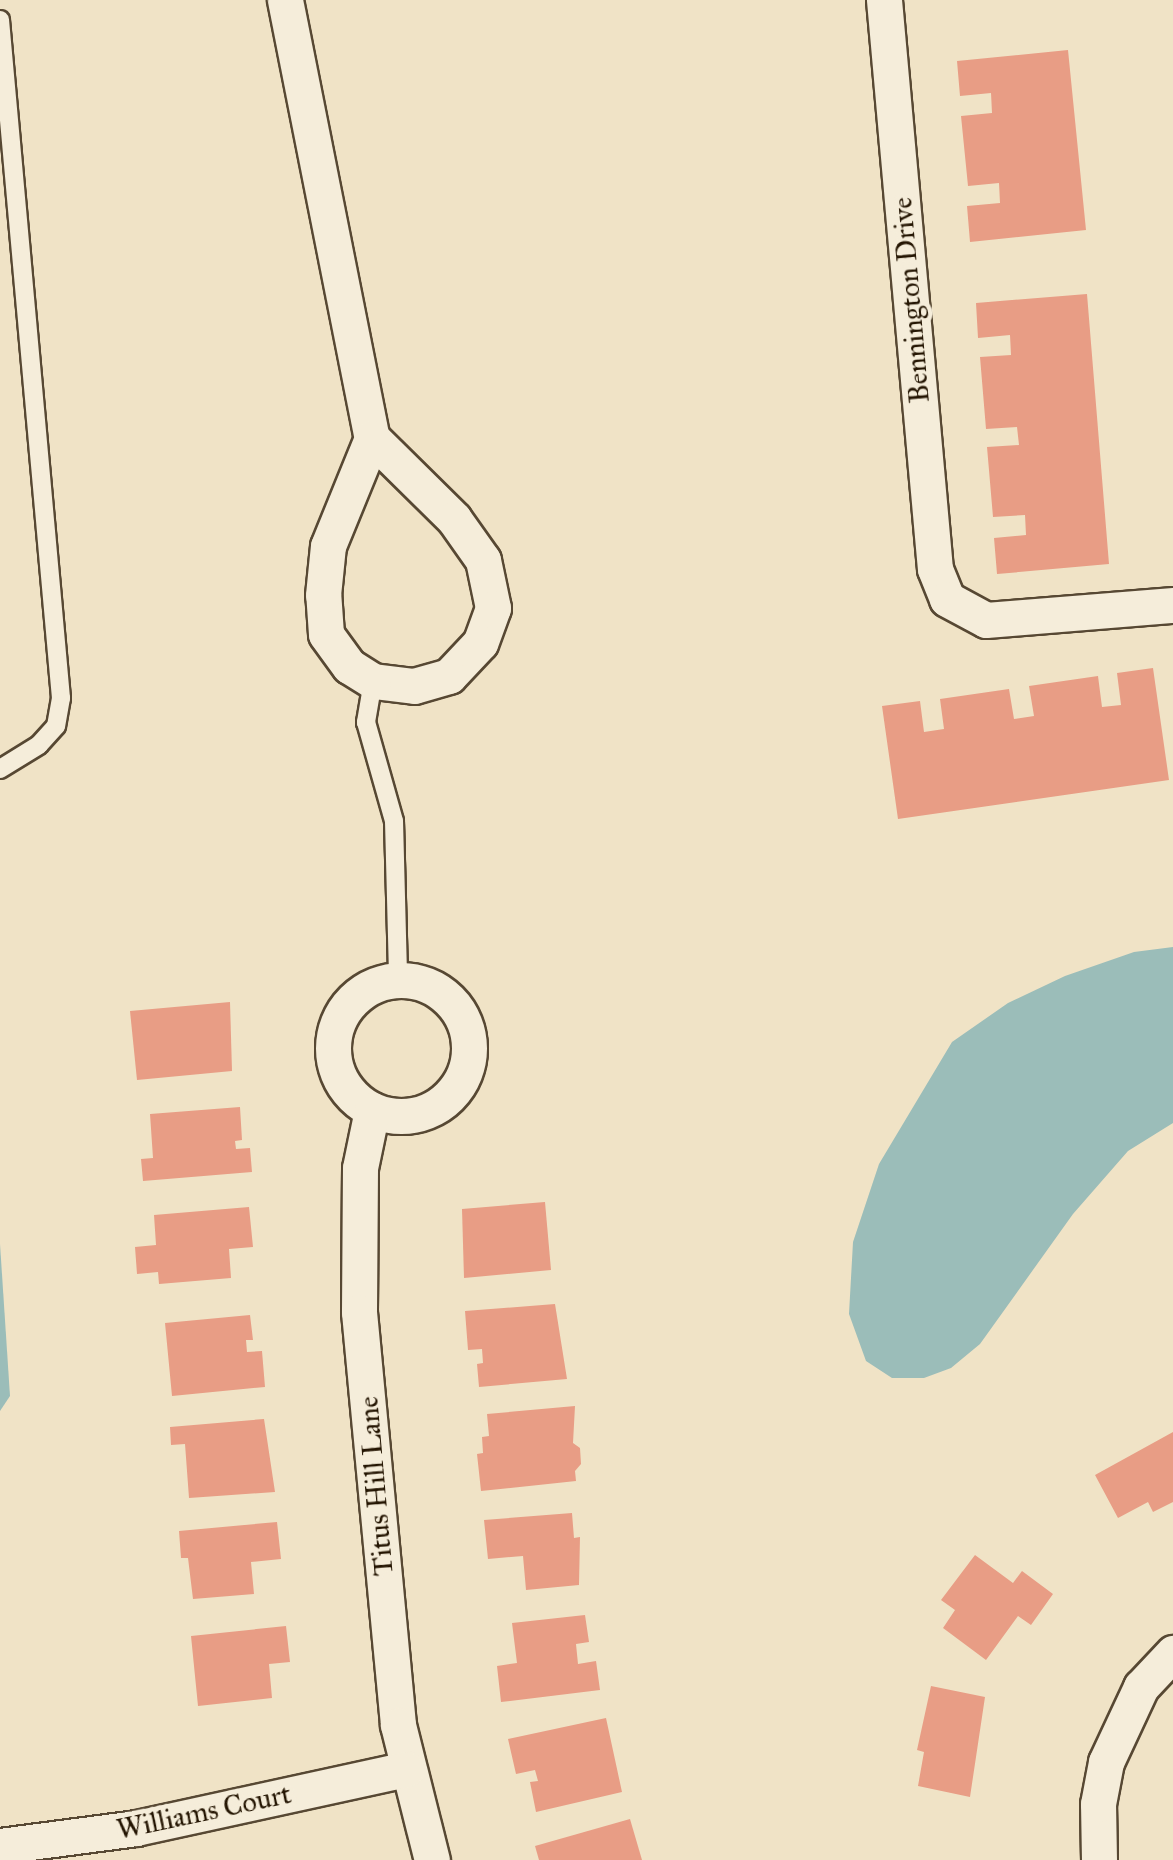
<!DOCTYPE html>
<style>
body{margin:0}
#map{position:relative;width:1173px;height:1860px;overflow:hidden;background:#f0e3c6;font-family:"IM FELL Great Primer",serif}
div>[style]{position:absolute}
.water>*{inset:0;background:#9bbdb9}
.building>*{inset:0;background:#e89d85}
.roads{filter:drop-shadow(2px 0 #574833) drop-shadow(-2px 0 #574833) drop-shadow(0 2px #574833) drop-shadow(0 -2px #574833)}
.service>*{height:18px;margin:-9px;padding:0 9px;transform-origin:9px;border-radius:9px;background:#f5edda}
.minor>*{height:35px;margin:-17.5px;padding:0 17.5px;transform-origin:17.5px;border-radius:17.5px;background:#f5edda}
.minor>.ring{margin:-17.5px;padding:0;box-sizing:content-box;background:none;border:35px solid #f5edda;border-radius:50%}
span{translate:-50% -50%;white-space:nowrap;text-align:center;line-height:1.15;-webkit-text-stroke:9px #f5edda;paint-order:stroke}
.street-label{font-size:28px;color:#241502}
</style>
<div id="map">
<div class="water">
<i style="clip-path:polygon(1173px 947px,1173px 1123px,1128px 1151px,1073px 1214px,980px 1344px,951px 1368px,924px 1378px,892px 1378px,866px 1361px,849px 1314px,853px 1242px,879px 1164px,952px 1042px,1008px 1003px,1065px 976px,1134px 952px)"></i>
<i style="clip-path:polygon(0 1244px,10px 1396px,0 1411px)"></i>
</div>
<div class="building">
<i style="clip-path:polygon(1068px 50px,1086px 230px,970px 242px,967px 206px,1000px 203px,999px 183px,968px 186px,961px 116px,992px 113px,991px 93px,960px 96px,957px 61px)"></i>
<i style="clip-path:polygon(1087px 294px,1109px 564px,997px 574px,994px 538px,1026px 535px,1025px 515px,993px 517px,987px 447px,1019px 445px,1017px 427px,986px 429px,980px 357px,1011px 355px,1010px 335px,978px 338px,976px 303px)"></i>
<i style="clip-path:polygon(1153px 668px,1169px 780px,898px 819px,882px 706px,920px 701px,924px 732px,944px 729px,940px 699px,1009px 689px,1014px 719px,1034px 716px,1029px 686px,1098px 676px,1102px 707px,1121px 705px,1117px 673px)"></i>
<i style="clip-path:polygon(230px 1002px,232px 1071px,137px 1080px,130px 1011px)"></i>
<i style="clip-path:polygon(240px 1107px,242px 1140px,235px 1141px,236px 1149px,250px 1148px,252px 1172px,143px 1181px,141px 1159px,153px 1158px,150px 1114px)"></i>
<i style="clip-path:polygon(545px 1202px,551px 1270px,464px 1278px,462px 1209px)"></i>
<i style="clip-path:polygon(249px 1207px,253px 1247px,229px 1249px,231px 1278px,159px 1284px,158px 1272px,137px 1274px,135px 1247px,156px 1245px,154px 1215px)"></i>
<i style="clip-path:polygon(555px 1304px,567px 1379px,479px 1387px,477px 1364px,483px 1363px,482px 1349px,468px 1350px,465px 1311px)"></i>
<i style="clip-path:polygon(250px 1315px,253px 1340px,246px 1340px,247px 1352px,262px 1351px,265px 1387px,172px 1396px,165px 1323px)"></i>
<i style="clip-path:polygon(575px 1406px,573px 1443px,580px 1448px,581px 1464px,575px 1471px,576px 1481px,481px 1491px,477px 1454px,483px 1453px,482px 1437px,489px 1436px,487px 1414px)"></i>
<i style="clip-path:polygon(264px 1419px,275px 1492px,189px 1498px,185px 1444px,171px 1445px,170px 1427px)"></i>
<i style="clip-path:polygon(1173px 1432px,1173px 1502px,1153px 1512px,1148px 1502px,1118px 1518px,1095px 1475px)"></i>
<i style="clip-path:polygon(572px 1513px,574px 1538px,580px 1537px,579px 1585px,526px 1590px,523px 1556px,488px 1559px,484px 1520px)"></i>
<i style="clip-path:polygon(277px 1522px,281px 1559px,251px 1562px,254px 1594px,193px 1599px,188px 1558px,181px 1558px,179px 1531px)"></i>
<i style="clip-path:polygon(975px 1555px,1013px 1583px,1022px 1571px,1053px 1594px,1031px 1625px,1018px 1616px,986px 1660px,943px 1628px,955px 1610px,941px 1600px)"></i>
<i style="clip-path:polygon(585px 1615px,589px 1642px,576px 1644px,578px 1664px,596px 1661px,600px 1690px,501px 1702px,497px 1666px,517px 1663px,512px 1623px)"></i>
<i style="clip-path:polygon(286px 1626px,290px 1662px,269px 1664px,272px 1698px,198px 1706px,191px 1636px)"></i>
<i style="clip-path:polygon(931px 1686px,985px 1697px,970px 1797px,918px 1786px,924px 1752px,917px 1750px)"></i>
<i style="clip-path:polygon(606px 1718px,622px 1792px,536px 1812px,530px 1782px,538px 1781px,535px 1770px,516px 1774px,508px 1739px)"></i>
<i style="clip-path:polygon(630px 1819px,642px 1860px,539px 1860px,535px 1846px)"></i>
</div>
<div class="roads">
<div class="service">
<i style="left:0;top:20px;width:681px;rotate:84.86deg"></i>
<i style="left:61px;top:698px;width:28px;rotate:100deg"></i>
<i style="left:56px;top:726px;width:25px;rotate:132deg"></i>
<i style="left:39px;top:745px;width:46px;rotate:148.4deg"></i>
<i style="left:373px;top:681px;width:42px;rotate:99.7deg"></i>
<i style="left:366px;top:722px;width:103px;rotate:74.2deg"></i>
<i style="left:394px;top:821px;width:158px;rotate:88.5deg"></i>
</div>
<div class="minor">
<i style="left:285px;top:0;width:447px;rotate:78.8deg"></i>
<i style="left:372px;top:438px;width:115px;rotate:44.6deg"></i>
<i style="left:454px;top:519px;width:50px;rotate:54.7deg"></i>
<i style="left:483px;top:560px;width:49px;rotate:78.2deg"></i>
<i style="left:493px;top:608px;width:37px;rotate:110deg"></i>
<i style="left:480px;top:643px;width:45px;rotate:133.2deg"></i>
<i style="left:449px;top:676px;width:36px;rotate:164deg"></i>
<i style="left:414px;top:686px;width:41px;rotate:-173deg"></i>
<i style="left:373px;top:681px;width:28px;rotate:-148deg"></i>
<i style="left:349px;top:666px;width:39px;rotate:-126deg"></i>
<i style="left:326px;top:634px;width:39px;rotate:-94deg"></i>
<i style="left:323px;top:595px;width:49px;rotate:-84.2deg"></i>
<i style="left:328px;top:546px;width:117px;rotate:-67.8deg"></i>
<i style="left:884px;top:0;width:571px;rotate:84.88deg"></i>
<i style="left:935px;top:569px;width:32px;rotate:68deg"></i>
<i style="left:947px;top:599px;width:44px;rotate:28.3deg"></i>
<i style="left:986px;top:620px;width:188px;rotate:-4.6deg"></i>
<i class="ring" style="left:333px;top:980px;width:101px;height:101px"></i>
<i style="left:372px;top:1110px;width:59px;rotate:101.7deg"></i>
<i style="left:360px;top:1168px;width:144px;rotate:90.4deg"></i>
<i style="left:359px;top:1312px;width:415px;rotate:84.6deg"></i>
<i style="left:398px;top:1725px;width:139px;rotate:75.9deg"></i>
<i style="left:0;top:1846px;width:137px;rotate:-7.5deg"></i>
<i style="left:136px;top:1828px;width:277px;rotate:-12.3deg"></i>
<i style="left:1099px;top:1860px;width:56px;rotate:-91deg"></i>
<i style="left:1098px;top:1804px;width:43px;rotate:-79.2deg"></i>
<i style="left:1106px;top:1762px;width:83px;rotate:-65deg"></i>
<i style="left:1141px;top:1687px;width:47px;rotate:-46.7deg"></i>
</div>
</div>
<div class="street-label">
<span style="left:911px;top:300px;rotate:-95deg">Bennington Drive</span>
<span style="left:376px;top:1486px;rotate:-95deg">Titus Hill Lane</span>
<span style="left:204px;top:1812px;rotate:-12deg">Williams Court</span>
</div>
</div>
